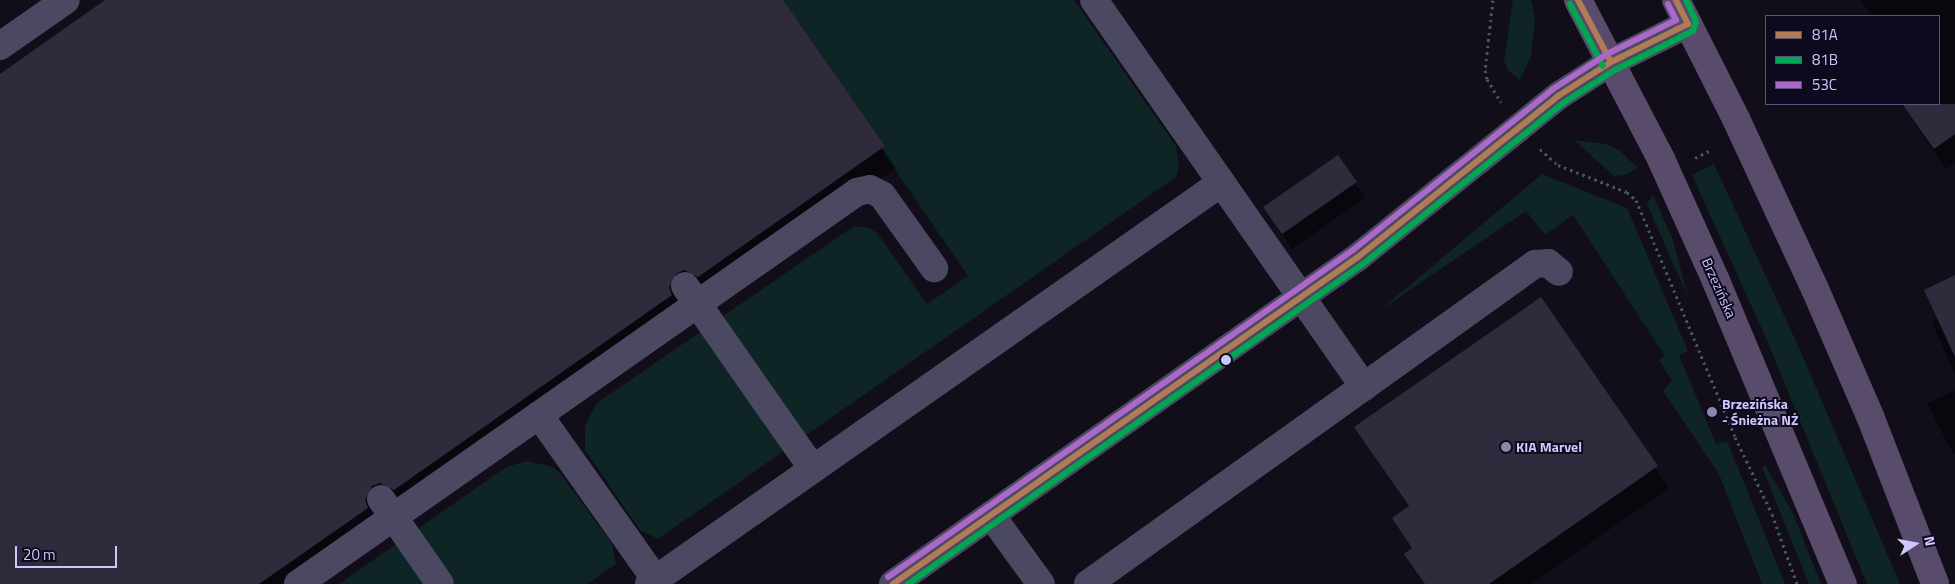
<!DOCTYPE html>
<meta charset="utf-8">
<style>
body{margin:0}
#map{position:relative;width:1955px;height:584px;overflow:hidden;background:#110e19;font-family:"Titillium Web",sans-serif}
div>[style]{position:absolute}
.green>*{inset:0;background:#0e2425}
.shadow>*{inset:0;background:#0007}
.building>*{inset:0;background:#2f2b3c}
.path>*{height:3px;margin-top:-1.5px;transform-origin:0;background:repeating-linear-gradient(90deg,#475666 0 2.5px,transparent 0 6.5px)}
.minor>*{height:28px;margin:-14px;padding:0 14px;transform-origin:14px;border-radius:14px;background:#4b4962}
.major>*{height:28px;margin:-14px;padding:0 14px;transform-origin:14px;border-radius:14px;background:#594b6c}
.minor-bridge>*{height:28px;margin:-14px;padding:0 14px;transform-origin:14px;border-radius:14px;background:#4b4962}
.bus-1>*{height:6px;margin:-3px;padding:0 3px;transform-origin:3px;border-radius:3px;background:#b07c57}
.bus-2>*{height:6px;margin:-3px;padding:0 3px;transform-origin:3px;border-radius:3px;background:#00a651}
.bus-3>*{height:6px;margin:-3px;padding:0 3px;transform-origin:3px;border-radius:3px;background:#ac68c9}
.dots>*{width:14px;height:14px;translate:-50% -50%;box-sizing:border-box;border:2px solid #0e0a1d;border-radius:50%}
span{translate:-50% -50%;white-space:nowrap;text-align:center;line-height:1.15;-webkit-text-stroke:4px #0e0a1d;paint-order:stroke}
.street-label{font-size:14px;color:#cfc6ff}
.poi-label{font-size:14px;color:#cfc6ff;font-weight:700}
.left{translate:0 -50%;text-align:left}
.legend{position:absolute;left:1765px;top:15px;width:175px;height:90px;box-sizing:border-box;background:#0e0a1d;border:1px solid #5b5577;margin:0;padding:6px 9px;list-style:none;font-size:15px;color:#cfc6ff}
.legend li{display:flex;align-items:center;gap:10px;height:25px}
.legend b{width:25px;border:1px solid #5b5577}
.north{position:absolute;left:1890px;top:519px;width:50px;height:50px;-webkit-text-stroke:4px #0e0a1d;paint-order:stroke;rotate:79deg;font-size:14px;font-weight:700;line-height:20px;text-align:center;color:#cfc6ff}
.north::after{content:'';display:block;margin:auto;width:18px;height:22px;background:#cfc6ff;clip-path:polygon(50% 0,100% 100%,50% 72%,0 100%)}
.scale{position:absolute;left:15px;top:546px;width:102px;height:22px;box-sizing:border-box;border:2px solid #cfc6ff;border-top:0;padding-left:6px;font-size:15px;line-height:18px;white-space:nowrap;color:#cfc6ff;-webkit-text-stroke:4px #0e0a1d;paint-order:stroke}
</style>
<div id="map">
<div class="green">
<i style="clip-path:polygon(783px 0,1074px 0,1176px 146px,1179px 167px,1176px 177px,805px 436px,780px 443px,784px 451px,658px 539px,640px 530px,585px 450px,585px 425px,597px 403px,854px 226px,870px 228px,878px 234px,927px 304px,968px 276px,881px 149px,885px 146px,882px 142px)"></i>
<i style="clip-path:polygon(1513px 0,1531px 0,1535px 19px,1531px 56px,1520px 80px,1508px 70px,1504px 61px)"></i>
<i style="clip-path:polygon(1574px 140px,1606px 144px,1619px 150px,1638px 168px,1624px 175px,1614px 176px)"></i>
<i style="clip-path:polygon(1714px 164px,1800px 350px,1900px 584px,1867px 584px,1766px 338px,1692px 175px)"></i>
<i style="clip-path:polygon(1542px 174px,1627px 208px,1688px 351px,1679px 355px,1716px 444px,1727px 441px,1785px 584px,1762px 584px,1719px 474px,1663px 391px,1672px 381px,1659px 360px,1665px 356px,1573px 215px,1545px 235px,1526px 211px,1379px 311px)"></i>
<i style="clip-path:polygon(1653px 195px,1673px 240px,1688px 297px,1647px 204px)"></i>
<i style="clip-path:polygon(527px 461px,553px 467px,560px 473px,612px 544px,616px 564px,587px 584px,455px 584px,447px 573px,431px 584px,339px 584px,506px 467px)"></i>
<i style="clip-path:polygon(1765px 465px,1793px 513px,1821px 584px,1809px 584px,1762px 467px)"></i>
</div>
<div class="shadow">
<i style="clip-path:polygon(107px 0,781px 0,896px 168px,301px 584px,0 584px,0 75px)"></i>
<i style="clip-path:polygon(1860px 0,1955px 0,1955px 163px,1946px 169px,1901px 104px,1939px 104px,1939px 16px,1872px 16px)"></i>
<i style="clip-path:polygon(1338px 157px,1365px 198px,1292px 249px,1265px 208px)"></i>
<i style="clip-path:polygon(1955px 276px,1955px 375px,1932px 322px,1939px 319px)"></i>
<i style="clip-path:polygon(1541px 299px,1669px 488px,1531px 584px,1424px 584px,1405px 554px,1413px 549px,1394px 519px,1409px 508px,1356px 427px)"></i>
<i style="clip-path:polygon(1955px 391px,1955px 453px,1953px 454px,1927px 403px)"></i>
</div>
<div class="building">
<i style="clip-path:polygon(105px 0,783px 0,885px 146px,698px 277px,684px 270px,676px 274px,669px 287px,672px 295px,394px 490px,380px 483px,372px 486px,365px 500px,368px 508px,259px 584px,0 584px,0 74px)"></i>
<i style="clip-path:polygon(1902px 104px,1955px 104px,1955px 134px,1934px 149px)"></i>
<i style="clip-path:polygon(1338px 155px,1357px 182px,1282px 234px,1263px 207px)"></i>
<i style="clip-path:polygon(1955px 275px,1955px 357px,1924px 290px)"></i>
<i style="clip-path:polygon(1541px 297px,1658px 466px,1489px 584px,1425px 584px,1404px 554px,1412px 548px,1392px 518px,1409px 506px,1354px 427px)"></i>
</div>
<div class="path">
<i style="left:1493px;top:0;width:70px;rotate:96.5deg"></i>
<i style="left:1485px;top:70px;width:9px;rotate:77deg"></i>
<i style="left:1487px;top:79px;width:27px;rotate:59deg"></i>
<i style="left:1540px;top:149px;width:24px;rotate:42deg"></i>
<i style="left:1558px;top:165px;width:74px;rotate:21.4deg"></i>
<i style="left:1627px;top:192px;width:12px;rotate:42deg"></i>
<i style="left:1636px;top:200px;width:257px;rotate:67.3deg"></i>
<i style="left:1735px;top:437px;width:85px;rotate:64.3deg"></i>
<i style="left:1772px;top:514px;width:74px;rotate:70.3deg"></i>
<i style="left:1695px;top:158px;width:18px;rotate:-27deg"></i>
</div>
<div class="minor">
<i style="left:1094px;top:0;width:472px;rotate:55.1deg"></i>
<i style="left:0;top:46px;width:80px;rotate:-34.9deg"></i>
<i style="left:768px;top:405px;width:78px;rotate:54.9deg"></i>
<i style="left:539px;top:415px;width:202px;rotate:54.7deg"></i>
<i style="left:991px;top:515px;width:85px;rotate:54.1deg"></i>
<i style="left:298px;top:584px;width:683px;rotate:-35.04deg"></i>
<i style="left:857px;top:192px;width:13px;rotate:-13deg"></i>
<i style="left:870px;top:189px;width:13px;rotate:27deg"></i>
<i style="left:882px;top:195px;width:90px;rotate:54.5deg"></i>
<i style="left:649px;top:584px;width:699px;rotate:-35.03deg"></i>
<i style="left:893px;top:584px;width:568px;rotate:-35.12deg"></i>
<i style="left:1358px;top:257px;width:257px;rotate:-38.8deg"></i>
<i style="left:1558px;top:96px;width:63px;rotate:-32.7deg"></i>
<i style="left:1611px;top:62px;width:86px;rotate:-26.3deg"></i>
<i style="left:1088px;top:584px;width:550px;rotate:-35.6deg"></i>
<i style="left:1535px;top:264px;width:13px;rotate:-4deg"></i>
<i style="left:1548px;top:263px;width:14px;rotate:39deg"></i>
</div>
<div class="major">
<i style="left:1578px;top:0;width:179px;rotate:62.4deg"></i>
<i style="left:1661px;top:159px;width:134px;rotate:65.7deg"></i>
<i style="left:1716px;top:281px;width:329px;rotate:67.3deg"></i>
<i style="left:1676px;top:0;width:136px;rotate:63.2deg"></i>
<i style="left:1737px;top:121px;width:185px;rotate:65.1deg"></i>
<i style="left:1815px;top:289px;width:138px;rotate:66.6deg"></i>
<i style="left:1870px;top:416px;width:180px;rotate:68.8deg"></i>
</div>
<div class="minor-bridge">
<i style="left:685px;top:286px;width:145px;rotate:55.1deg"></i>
<i style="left:381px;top:499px;width:103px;rotate:55.2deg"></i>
</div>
<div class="bus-1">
<i style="left:1578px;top:0;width:70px;rotate:62deg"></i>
<i style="left:893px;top:584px;width:568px;rotate:-35.12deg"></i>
<i style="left:1358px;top:257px;width:257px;rotate:-38.8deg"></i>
<i style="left:1558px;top:96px;width:63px;rotate:-32.7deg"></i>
<i style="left:1611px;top:62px;width:86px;rotate:-26.3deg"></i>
<i style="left:1688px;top:24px;width:27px;rotate:-117deg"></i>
</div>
<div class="bus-2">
<i style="left:1570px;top:4px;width:70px;rotate:62deg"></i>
<i style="left:908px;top:584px;width:556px;rotate:-35.12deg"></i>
<i style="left:1363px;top:264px;width:257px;rotate:-38.8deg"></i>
<i style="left:1563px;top:103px;width:62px;rotate:-32.4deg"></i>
<i style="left:1615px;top:70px;width:87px;rotate:-26.6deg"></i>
<i style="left:1693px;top:31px;width:9px;rotate:-72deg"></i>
<i style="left:1696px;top:22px;width:24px;rotate:-114deg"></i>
</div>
<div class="bus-3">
<i style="left:888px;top:577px;width:568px;rotate:-35.12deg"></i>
<i style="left:1353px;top:250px;width:257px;rotate:-38.8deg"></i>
<i style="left:1553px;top:89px;width:64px;rotate:-32.9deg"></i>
<i style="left:1607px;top:54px;width:77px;rotate:-26.2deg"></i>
<i style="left:1676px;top:20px;width:18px;rotate:-117deg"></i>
</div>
<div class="dots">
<i style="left:1226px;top:360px;background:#cfc6ff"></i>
<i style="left:1712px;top:412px;background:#8c86ae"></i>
<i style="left:1506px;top:447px;background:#8c86ae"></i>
</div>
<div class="street-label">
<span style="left:1719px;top:288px;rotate:66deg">Brzezińska</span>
</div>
<div class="poi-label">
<span class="left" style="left:1722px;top:412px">Brzezińska<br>- Śnieżna NŻ</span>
<span class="left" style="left:1516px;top:447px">KIA Marvel</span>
</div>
<ul class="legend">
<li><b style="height:6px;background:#b07c57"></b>81A</li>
<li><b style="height:6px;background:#00a651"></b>81B</li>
<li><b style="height:6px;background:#ac68c9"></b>53C</li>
</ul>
<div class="north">N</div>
<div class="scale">20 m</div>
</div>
